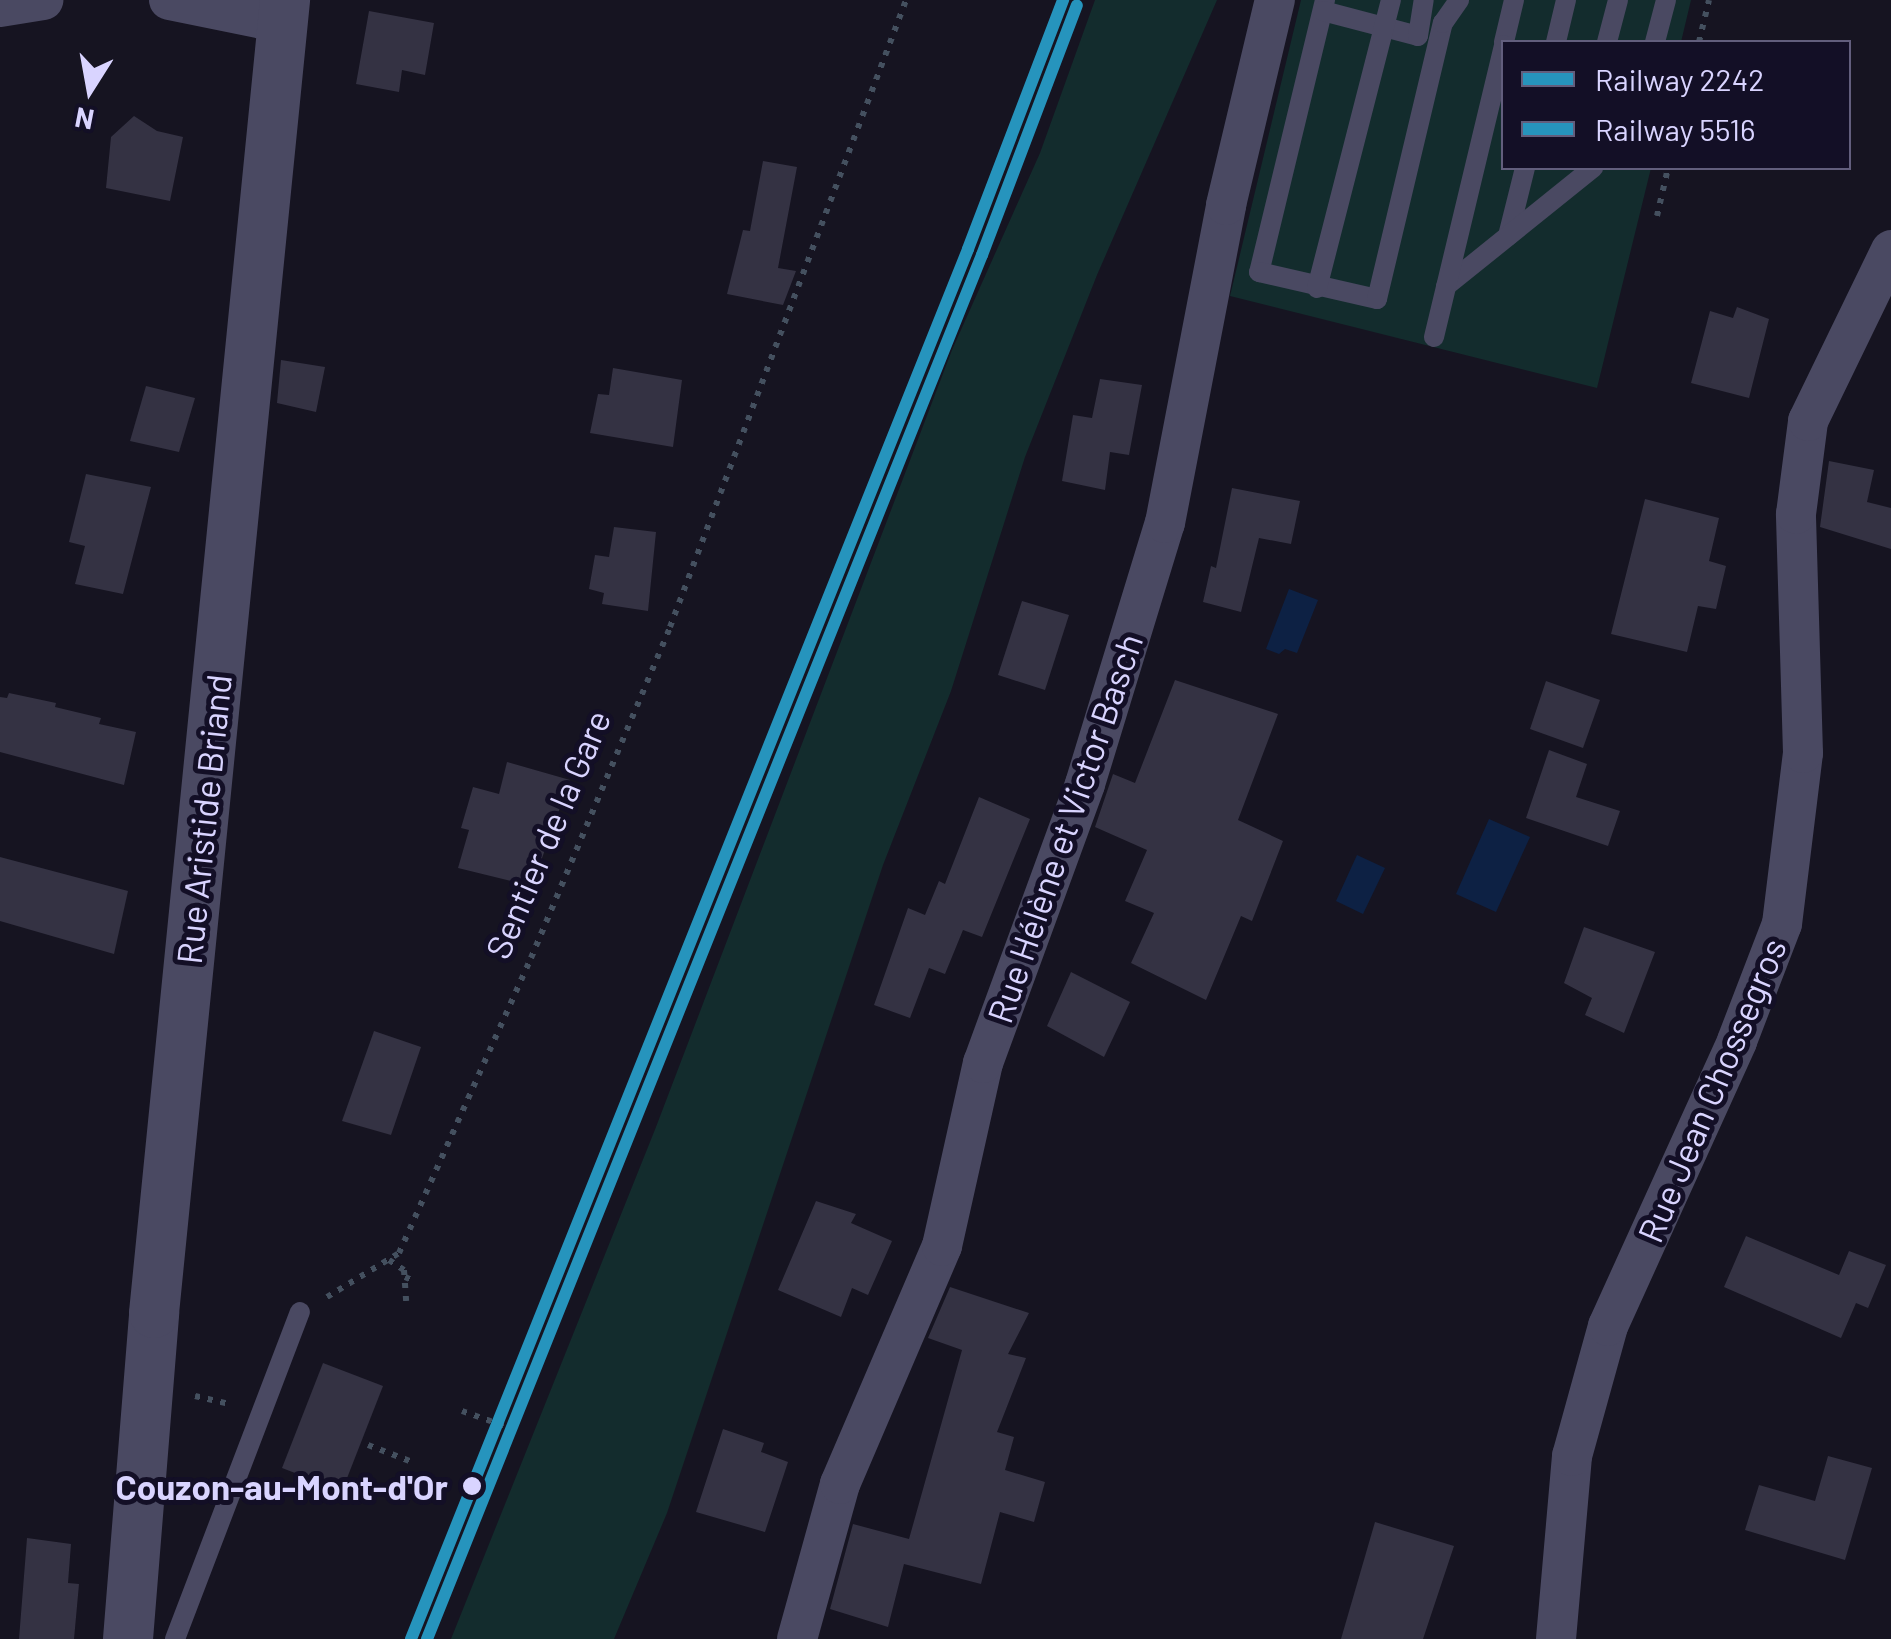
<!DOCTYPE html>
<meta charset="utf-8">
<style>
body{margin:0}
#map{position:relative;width:1891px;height:1639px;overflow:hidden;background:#161421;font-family:Barlow,sans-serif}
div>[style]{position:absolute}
.green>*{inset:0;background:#132c2d}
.water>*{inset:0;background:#0d2144}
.building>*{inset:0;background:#343243}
.path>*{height:6px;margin-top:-3px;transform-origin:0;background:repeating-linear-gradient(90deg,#44505f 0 5px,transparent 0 13px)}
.service>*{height:20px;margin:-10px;padding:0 10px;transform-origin:10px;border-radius:10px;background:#4a4962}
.minor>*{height:40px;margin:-20px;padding:0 20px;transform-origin:20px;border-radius:20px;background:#4a4962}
.tertiary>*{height:50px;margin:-25px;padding:0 25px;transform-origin:25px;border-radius:25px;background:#4a4962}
.rail-1>*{height:12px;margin:-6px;padding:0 6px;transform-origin:6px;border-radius:6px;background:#2694bd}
.rail-2>*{height:12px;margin:-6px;padding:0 6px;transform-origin:6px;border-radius:6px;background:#2694bd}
.dots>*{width:28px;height:28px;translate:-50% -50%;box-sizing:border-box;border:5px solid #130f26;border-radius:50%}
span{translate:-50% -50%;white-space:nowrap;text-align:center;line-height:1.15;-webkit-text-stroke:10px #130f26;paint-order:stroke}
.street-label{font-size:35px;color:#d9d4ff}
.stop-label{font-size:35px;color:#d9d4ff;font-weight:700}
.right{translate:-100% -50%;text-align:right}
.legend{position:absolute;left:1501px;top:40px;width:350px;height:130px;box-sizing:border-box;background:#130f26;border:2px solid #625e7d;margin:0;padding:12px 18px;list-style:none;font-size:30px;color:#d9d4ff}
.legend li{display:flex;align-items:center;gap:20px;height:50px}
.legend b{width:50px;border:2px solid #625e7d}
.north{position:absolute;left:40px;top:40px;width:100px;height:100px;-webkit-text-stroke:8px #130f26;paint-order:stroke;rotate:191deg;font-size:28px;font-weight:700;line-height:40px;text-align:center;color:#d9d4ff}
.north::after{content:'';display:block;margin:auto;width:35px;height:45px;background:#d9d4ff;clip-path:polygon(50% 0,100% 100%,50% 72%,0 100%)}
</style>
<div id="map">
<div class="green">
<i style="clip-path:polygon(1095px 0,1217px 0,1097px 275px,1025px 457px,951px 691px,883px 865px,667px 1513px,614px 1639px,451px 1639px,656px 1127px,952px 350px,1040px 153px)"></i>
<i style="clip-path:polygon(1301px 0,1691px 0,1681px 42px,1504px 42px,1504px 168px,1651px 168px,1597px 388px,1230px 296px)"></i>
</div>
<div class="water">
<i style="clip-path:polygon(1289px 589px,1318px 600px,1297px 653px,1285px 649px,1279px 654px,1266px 649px)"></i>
<i style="clip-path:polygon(1489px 819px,1530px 837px,1496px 912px,1456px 894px)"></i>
<i style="clip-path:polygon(1357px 855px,1385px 868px,1363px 914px,1336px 901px)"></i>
</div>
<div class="building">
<i style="clip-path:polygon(369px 11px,434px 23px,425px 75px,402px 70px,399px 92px,356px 84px)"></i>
<i style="clip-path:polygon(134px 116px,157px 131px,183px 137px,170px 201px,106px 188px,111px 137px)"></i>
<i style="clip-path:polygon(763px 161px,797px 167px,778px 268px,796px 271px,783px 305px,727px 294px,743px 230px,750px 231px)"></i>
<i style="clip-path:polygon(1737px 307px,1769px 319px,1749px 398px,1691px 383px,1710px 311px,1733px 318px)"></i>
<i style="clip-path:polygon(281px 360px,325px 367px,316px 412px,277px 403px)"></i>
<i style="clip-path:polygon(613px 368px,682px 380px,673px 447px,590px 433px,598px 394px,609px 395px)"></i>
<i style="clip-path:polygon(1100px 379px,1142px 385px,1129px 455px,1110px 452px,1105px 490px,1062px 481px,1073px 415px,1092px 418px)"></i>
<i style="clip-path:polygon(146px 386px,195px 398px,179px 452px,130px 441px)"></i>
<i style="clip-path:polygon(1829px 461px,1874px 470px,1867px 502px,1891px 508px,1891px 549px,1820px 527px)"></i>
<i style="clip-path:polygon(86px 474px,151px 487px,123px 594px,75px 584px,85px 546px,69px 542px)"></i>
<i style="clip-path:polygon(1232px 488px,1300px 501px,1291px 544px,1259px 538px,1241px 612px,1203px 602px,1211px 566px,1216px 568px)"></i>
<i style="clip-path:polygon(1645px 499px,1719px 518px,1709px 561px,1726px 566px,1716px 609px,1698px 606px,1687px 652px,1611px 634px)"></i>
<i style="clip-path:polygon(614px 527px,656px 532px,648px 611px,602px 604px,604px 593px,589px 589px,595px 555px,609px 557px)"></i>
<i style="clip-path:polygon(1022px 601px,1069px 615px,1045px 690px,998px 675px)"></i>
<i style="clip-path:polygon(1175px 680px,1278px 714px,1238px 820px,1283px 841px,1252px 921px,1241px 916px,1206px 1000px,1131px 963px,1154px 913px,1125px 901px,1147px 850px,1095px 827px,1113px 774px,1135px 783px)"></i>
<i style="clip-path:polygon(1546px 681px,1600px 700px,1583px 748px,1530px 729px)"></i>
<i style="clip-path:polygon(9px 693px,56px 703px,55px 707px,101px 718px,99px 724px,136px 732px,124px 785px,0 752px,0 697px,7px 698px)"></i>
<i style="clip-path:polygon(1549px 750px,1587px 764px,1576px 797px,1620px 811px,1608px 846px,1526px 818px)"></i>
<i style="clip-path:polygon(507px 762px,570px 780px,532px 886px,458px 868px,469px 830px,461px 828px,473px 787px,499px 794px)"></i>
<i style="clip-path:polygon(979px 797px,1030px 819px,982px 937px,963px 930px,945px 974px,929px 968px,910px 1018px,874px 1005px,908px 908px,925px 915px,939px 881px,945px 884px)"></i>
<i style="clip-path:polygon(0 857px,128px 891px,114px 954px,0 921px)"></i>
<i style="clip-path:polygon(1584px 927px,1655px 952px,1624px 1033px,1585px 1015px,1592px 998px,1564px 983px)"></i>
<i style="clip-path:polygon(1071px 972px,1130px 1002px,1104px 1057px,1047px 1026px)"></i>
<i style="clip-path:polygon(374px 1031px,421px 1047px,391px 1135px,342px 1121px)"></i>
<i style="clip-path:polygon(816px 1201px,856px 1214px,851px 1223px,892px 1241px,868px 1295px,852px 1288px,841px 1317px,778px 1290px)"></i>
<i style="clip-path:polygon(1746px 1236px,1839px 1275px,1849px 1251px,1886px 1265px,1868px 1308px,1856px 1303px,1841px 1338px,1724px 1287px)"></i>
<i style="clip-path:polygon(950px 1287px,1029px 1313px,1008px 1354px,1026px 1358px,997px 1432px,1014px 1437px,1005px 1470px,1045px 1482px,1034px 1522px,1000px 1512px,981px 1584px,904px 1564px,888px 1627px,830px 1609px,853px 1524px,909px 1539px,962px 1350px,928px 1338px)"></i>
<i style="clip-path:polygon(323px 1363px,383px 1386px,342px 1491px,282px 1468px)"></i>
<i style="clip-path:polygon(723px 1429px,764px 1443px,761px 1452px,788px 1462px,765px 1532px,696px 1512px)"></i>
<i style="clip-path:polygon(1828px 1456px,1872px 1468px,1845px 1560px,1745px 1530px,1759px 1485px,1815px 1501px)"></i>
<i style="clip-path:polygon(1375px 1522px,1454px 1546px,1423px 1639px,1341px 1639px)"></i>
<i style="clip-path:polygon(27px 1538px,71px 1544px,68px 1583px,79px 1584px,74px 1639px,19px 1639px)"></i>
</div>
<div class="path">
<i style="left:1699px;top:42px;width:43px;rotate:-76.6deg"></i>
<i style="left:1657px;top:216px;width:49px;rotate:-77.1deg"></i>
<i style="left:389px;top:1260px;width:18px;rotate:34deg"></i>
<i style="left:404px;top:1270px;width:31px;rotate:86deg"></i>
<i style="left:405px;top:1277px;width:10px;rotate:24deg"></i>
<i style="left:327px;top:1297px;width:84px;rotate:-31.4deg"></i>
<i style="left:399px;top:1253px;width:323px;rotate:-65.9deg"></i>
<i style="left:531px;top:958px;width:359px;rotate:-67.2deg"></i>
<i style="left:670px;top:627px;width:670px;rotate:-69.37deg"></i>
<i style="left:195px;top:1396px;width:37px;rotate:13deg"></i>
<i style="left:462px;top:1411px;width:51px;rotate:19.5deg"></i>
<i style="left:368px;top:1445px;width:47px;rotate:21.1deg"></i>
</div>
<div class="service">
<i style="left:1325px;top:0;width:280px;rotate:103.6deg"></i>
<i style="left:1259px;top:272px;width:121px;rotate:12.9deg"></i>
<i style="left:1377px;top:299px;width:284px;rotate:-76.6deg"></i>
<i style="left:1443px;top:23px;width:28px;rotate:-55deg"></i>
<i style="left:1323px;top:11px;width:98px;rotate:14.7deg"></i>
<i style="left:1418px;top:36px;width:36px;rotate:-81deg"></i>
<i style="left:1504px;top:42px;width:43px;rotate:-76.6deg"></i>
<i style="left:1556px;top:42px;width:43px;rotate:-76.6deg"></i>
<i style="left:1607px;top:42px;width:43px;rotate:-75.3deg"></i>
<i style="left:1655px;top:42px;width:43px;rotate:-75.3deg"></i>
<i style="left:1508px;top:236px;width:70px;rotate:-76deg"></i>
<i style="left:1446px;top:286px;width:189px;rotate:-38.8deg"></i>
<i style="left:1317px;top:288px;width:297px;rotate:-75.6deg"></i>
<i style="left:1434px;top:337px;width:300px;rotate:-76.5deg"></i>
<i style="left:175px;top:1639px;width:350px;rotate:-69.1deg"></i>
</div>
<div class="minor">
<i style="left:169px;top:0;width:115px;rotate:11.5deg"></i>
<i style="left:0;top:7px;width:44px;rotate:-9.2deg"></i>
<i style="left:797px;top:1639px;width:161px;rotate:-74.5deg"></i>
<i style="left:840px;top:1484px;width:259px;rotate:-66.8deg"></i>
<i style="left:942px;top:1246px;width:188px;rotate:-77.4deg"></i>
<i style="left:983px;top:1063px;width:297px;rotate:-69.9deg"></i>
<i style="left:1085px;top:784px;width:273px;rotate:-73deg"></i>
<i style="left:1165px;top:523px;width:324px;rotate:-79.1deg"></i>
<i style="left:1226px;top:205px;width:211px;rotate:-76.6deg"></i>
<i style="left:1556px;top:1639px;width:184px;rotate:-85deg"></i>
<i style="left:1572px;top:1456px;width:135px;rotate:-74.5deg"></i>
<i style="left:1608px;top:1326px;width:313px;rotate:-65.6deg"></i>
<i style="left:1737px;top:1041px;width:125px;rotate:-69deg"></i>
<i style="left:1782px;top:924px;width:172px;rotate:-83deg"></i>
<i style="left:1803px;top:753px;width:239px;rotate:-91.7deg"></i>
<i style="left:1796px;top:514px;width:94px;rotate:-82.6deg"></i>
<i style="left:1808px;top:421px;width:190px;rotate:-64.1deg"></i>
</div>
<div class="tertiary">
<i style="left:128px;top:1639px;width:327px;rotate:-85.4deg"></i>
<i style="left:154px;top:1313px;width:1320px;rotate:-84.3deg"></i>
</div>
<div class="rail-1">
<i style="left:411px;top:1639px;width:1497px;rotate:-68.16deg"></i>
<i style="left:968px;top:249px;width:267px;rotate:-69.1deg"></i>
</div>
<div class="rail-2">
<i style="left:427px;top:1639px;width:1491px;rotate:-68.15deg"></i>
<i style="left:982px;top:255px;width:267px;rotate:-69.2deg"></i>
</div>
<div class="dots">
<i style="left:472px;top:1486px;background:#d9d4ff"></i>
</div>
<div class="street-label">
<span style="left:203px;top:819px;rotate:-84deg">Rue Aristide Briand</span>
<span style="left:1064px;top:828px;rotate:-71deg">Rue Hélène et Victor Basch</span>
<span style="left:547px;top:834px;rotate:-67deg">Sentier de la Gare</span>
<span style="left:1711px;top:1090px;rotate:-67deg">Rue Jean Chossegros</span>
</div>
<div class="stop-label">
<span class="right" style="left:448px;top:1486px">Couzon-au-Mont-d'Or</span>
</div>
<ul class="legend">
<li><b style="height:12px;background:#2694bd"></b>Railway 2242</li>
<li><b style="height:12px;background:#2694bd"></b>Railway 5516</li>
</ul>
<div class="north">N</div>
</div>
